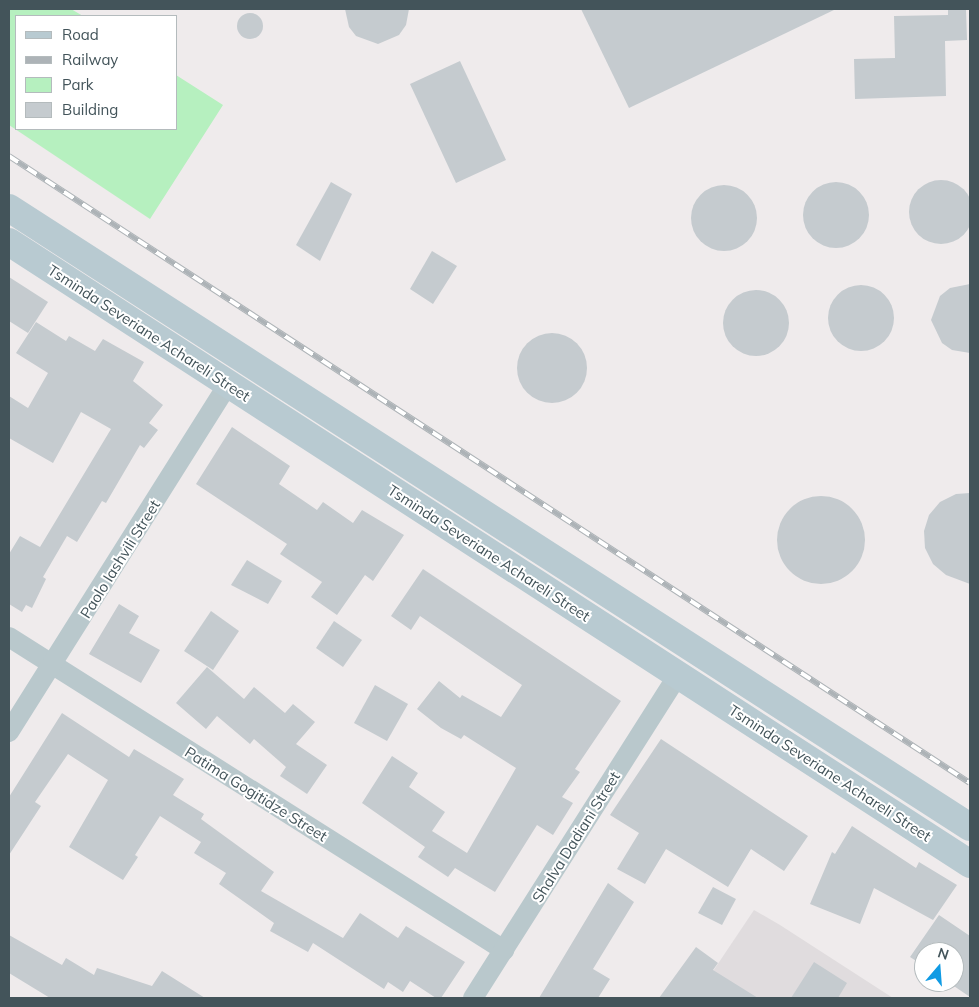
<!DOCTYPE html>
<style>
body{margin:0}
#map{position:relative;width:979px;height:1007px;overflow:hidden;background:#efebec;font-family:Mulish,sans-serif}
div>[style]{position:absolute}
.education>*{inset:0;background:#e0dcde}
.green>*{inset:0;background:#b6f0bf}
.building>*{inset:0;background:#c5cbcf}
.round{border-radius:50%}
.minor>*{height:20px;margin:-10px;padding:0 10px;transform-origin:10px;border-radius:10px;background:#b9c8cc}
.secondary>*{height:28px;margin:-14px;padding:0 14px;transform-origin:14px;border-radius:14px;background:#b8cad1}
.rail>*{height:5.5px;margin-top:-2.75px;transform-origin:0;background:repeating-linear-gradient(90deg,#fff 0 11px,#adb3b7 0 22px);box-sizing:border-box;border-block:1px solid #adb3b7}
span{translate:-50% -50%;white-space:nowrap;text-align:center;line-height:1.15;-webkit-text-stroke:4px #fff;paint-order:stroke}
.street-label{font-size:15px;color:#43545a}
.frame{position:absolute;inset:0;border:10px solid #43545a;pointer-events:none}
.legend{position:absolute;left:15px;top:15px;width:162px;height:115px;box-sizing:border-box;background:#fff;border:1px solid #b4bbbd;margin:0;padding:6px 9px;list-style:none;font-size:15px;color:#43545a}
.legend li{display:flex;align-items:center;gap:10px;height:25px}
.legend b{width:25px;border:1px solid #b4bbbd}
.north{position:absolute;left:914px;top:942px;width:50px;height:50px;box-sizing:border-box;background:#fff;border:1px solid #b4bbbd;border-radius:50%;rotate:18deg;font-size:14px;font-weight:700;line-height:20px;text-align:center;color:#43545a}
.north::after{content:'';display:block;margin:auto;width:18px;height:22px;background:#109be4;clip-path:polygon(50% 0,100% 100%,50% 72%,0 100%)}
</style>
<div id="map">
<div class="education">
<i style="clip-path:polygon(754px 910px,780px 925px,893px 998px,695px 998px)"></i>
</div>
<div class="green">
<i style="clip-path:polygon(9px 9px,71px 9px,83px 16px,16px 16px,16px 129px,176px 129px,176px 75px,223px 105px,150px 219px,9px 125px)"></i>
</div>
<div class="building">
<i style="clip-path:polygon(345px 9px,409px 9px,406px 25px,399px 35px,378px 44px,356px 36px,349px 27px)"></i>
<i style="clip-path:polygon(581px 9px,836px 9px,629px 108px)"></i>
<i style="clip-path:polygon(948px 9px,966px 9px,967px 40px,945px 41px,946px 96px,855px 99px,854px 59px,895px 58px,894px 16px,948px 15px)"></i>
<i class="round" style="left:237px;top:13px;width:26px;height:26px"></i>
<i style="clip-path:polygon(460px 61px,506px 160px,456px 183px,410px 84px)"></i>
<i class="round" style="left:909px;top:180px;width:64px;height:64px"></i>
<i style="clip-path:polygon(331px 182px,352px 194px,320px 261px,296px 245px)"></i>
<i class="round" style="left:803px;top:182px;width:66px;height:66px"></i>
<i class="round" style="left:691px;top:185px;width:66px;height:66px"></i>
<i style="clip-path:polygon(432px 251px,457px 266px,433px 304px,410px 289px)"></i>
<i style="clip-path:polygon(9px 277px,48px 302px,28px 333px,9px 321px)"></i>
<i style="clip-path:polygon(970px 284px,970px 353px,952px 350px,942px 343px,931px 320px,940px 296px,950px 288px)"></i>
<i class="round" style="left:828px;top:285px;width:66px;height:66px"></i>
<i class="round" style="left:723px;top:290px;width:66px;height:66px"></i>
<i style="clip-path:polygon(36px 322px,66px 341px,69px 336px,95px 351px,103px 339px,144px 362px,133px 381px,163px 405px,149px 423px,158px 430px,144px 448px,140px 445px,106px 503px,102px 501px,77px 542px,67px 536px,43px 577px,46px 579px,32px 608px,26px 605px,22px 612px,9px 604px,9px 554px,20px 536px,40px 547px,111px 429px,81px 412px,53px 463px,9px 438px,9px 396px,28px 408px,48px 373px,16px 353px)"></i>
<i class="round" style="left:517px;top:333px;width:70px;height:70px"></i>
<i style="clip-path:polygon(232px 427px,290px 466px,279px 484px,317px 510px,323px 502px,353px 523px,362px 510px,404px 535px,373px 581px,365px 575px,337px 615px,311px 597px,322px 582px,280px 554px,287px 544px,196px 484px)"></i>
<i style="clip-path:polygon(970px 493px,970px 584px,946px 575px,933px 564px,925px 548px,924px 531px,929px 515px,940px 502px,956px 494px)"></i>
<i class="round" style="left:777px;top:496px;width:88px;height:88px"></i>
<i style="clip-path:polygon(247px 560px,282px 581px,268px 604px,231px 585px)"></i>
<i style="clip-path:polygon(423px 569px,621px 701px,575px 769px,580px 772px,562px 797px,573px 803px,553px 835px,537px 825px,495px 892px,455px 868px,448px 877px,418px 857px,425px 847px,362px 803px,392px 756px,418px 773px,409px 787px,445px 812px,432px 831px,467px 853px,516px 768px,464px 735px,461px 739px,441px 728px,417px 709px,439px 681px,460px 698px,462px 695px,501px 717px,522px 685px,420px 616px,411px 630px,391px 616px)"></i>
<i style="clip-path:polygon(119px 604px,139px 616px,129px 633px,160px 650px,141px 683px,89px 654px)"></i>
<i style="clip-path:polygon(211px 611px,239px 631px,213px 670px,184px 651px)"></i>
<i style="clip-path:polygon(334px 621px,362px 640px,343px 667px,316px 648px)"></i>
<i style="clip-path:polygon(207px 667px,244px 699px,254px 687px,285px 713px,293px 704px,315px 722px,296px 744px,327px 765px,307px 794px,280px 776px,286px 767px,254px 739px,250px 744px,217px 716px,206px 729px,176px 703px)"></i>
<i style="clip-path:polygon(375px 685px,408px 704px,387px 741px,354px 723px)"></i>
<i style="clip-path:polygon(62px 713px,129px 757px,134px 749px,184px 779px,173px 795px,204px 814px,201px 819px,274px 872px,261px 891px,343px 938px,360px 913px,398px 938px,406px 926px,465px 962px,441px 998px,436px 998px,410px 981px,403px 992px,388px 982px,384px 989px,313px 943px,308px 952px,270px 931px,274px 923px,219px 884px,226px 873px,194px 853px,201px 842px,160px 816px,135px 855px,138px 857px,123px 880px,69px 847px,108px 780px,68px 754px,35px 802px,41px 806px,9px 855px,9px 797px)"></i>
<i style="clip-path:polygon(661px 739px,808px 836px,784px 871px,751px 849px,728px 887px,666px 849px,645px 884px,617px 869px,639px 833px,610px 815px)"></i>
<i style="clip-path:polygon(852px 826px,916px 868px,919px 862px,957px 885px,933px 920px,874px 888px,860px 924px,810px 904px,832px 852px,835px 854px)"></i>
<i style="clip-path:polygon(608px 883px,634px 902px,593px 969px,610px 979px,598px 998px,539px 998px)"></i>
<i style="clip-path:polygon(713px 887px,736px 899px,722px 925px,698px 913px)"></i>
<i style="clip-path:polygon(939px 915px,970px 936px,970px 997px,948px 982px,954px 982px,954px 952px,924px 952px,924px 966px,910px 957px)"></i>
<i style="clip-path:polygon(9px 935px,62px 965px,66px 958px,94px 975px,97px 968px,152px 986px,162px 971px,205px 998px,50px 998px,9px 973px)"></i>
<i style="clip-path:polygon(696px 947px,718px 963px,713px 970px,758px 998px,659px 998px)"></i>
<i style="clip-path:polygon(814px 962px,847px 983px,838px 998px,791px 998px)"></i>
</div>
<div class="minor">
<i style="left:9px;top:637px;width:586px;rotate:32.31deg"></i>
<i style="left:9px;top:732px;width:411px;rotate:-57.8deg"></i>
<i style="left:473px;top:998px;width:383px;rotate:-57.6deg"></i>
</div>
<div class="secondary">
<i style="left:9px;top:208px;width:1143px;rotate:32.79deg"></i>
<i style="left:9px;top:242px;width:1145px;rotate:32.91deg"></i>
</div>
<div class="rail">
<i style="left:9px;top:156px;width:1147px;rotate:33.12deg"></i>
</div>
<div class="street-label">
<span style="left:149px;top:333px;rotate:33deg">Tsminda Severiane Achareli Street</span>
<span style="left:489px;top:553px;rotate:33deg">Tsminda Severiane Achareli Street</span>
<span style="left:120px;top:559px;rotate:-58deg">Paolo Iashvili Street</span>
<span style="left:830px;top:773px;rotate:33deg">Tsminda Severiane Achareli Street</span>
<span style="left:256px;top:794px;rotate:32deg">Patima Gogitidze Street</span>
<span style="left:576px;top:837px;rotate:-58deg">Shalva Dadiani Street</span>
</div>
<div class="frame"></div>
<ul class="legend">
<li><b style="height:6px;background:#b8cad1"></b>Road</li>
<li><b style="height:6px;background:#adb3b7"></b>Railway</li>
<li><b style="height:14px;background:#b6f0bf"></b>Park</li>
<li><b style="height:14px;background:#c5cbcf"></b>Building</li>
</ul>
<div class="north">N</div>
</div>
